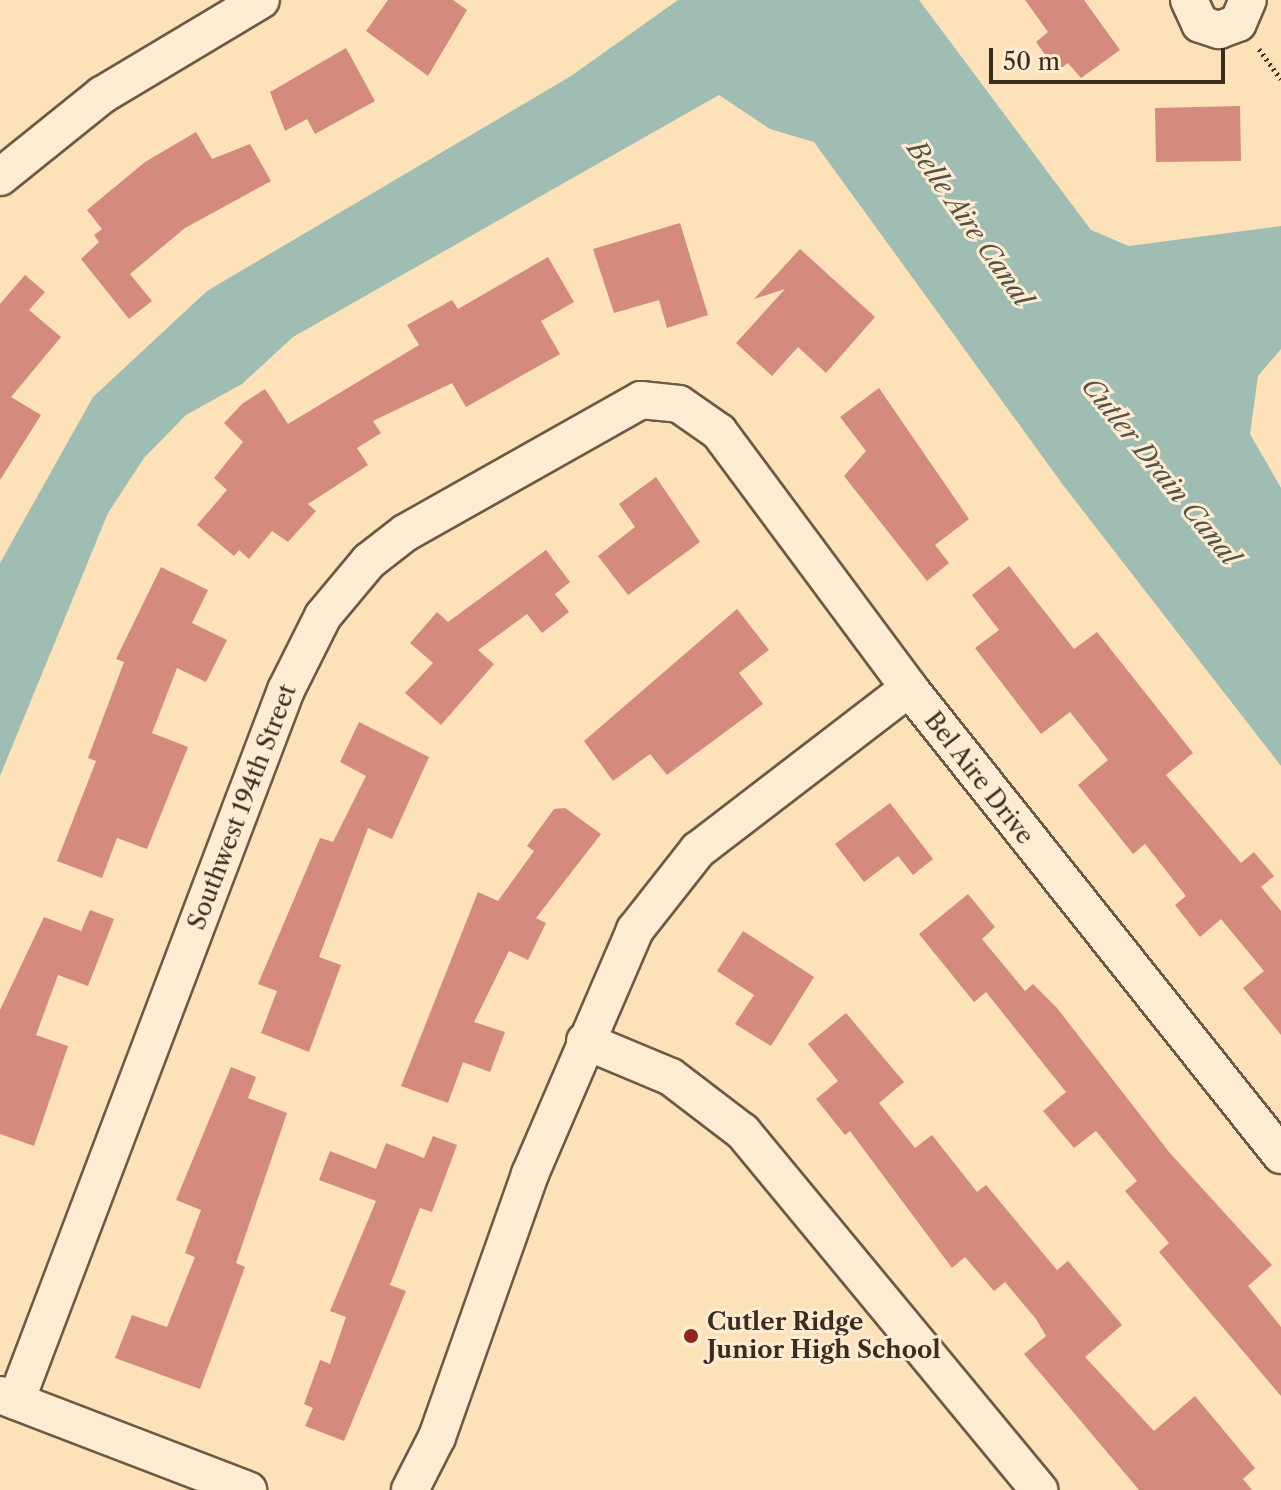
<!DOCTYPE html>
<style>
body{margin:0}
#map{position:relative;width:1281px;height:1490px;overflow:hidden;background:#fde2b9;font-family:"Libre Caslon Text",serif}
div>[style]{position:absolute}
.water>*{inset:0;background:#9fbdb2}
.building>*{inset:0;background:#d48a7f}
.path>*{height:5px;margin-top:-2.5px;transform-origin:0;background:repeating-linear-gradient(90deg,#3c2c20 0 2px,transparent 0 6px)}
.roads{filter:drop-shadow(2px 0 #6c5a46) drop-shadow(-2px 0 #6c5a46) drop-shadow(0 2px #6c5a46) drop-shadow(0 -2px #6c5a46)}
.minor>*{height:36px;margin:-18px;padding:0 18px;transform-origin:18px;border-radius:18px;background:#feecd2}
.dots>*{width:22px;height:22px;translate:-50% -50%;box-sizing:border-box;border:4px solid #feecd2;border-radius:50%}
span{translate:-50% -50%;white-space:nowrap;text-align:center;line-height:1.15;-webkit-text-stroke:6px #feecd2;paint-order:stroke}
.street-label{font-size:24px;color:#3c2c20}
.poi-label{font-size:24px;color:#3c2c20;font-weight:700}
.left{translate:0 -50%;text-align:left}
.water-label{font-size:26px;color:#555044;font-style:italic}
.scale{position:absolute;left:989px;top:48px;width:236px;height:36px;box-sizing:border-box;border:4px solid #3c2c20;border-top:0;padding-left:10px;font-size:24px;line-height:28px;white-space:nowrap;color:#3c2c20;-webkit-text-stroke:6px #feecd2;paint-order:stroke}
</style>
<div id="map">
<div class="water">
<i style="clip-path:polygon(678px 0,919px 0,1091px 230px,1129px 246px,1281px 226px,1281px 349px,1258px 376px,1250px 434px,1281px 488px,1281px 766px,1063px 485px,814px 142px,770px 129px,719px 95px,293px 337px,242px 384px,186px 415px,144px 458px,108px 513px,0 776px,0 563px,93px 397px,207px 291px,571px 76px)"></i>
</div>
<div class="building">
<i style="clip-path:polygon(388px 0,453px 0,467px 10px,428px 76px,366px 31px)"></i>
<i style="clip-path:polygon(1025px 0,1084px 0,1120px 50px,1081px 78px,1068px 63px,1057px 71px,1036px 42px,1048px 32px)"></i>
<i style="clip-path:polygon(346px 48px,375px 101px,315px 134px,307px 119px,285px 131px,270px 92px)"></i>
<i style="clip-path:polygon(1240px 106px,1241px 161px,1156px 162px,1155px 108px)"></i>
<i style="clip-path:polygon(196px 132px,212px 159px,250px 144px,271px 181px,185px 228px,130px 274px,152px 301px,129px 319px,81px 259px,99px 242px,94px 235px,102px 229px,87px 210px,145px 162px)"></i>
<i style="clip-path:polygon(680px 223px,708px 315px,667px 328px,659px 300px,614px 313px,593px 249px)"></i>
<i style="clip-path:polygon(800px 249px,875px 317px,826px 373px,798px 347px,772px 376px,736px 343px,785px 289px,754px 299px)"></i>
<i style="clip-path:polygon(548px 257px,574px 302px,541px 321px,560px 354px,466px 407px,452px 383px,373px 421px,381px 433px,357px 448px,368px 465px,308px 504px,316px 511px,288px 542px,272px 531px,249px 559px,239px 550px,234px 556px,197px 525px,227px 490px,214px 478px,243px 442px,224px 423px,242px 404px,265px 389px,288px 424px,419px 345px,407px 325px,452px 300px,458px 309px)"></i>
<i style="clip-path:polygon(25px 275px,45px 292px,29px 310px,61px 337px,11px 397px,41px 415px,0 480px,0 304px)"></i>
<i style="clip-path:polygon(879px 388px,969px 519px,935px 545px,949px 563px,927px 581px,844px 476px,866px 451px,840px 417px)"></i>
<i style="clip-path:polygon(656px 477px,700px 542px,628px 595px,598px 556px,635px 527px,619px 504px)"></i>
<i style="clip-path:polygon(546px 550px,570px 582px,555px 594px,569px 612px,542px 633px,527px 614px,478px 650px,494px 664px,441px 725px,405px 693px,433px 663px,410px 643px,437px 612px,448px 622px)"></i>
<i style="clip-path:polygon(1009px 566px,1074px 649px,1097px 632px,1193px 753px,1166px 775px,1241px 863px,1254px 852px,1274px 876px,1261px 887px,1281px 911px,1281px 1035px,1243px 988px,1264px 971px,1221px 919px,1200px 937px,1175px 905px,1186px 896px,1145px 844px,1133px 854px,1078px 785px,1108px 760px,1070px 712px,1041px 734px,975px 648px,999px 630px,972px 595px)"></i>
<i style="clip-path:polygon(161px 567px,208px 590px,192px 623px,227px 640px,206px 682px,177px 668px,152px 733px,188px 747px,147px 849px,117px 838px,102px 878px,57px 861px,96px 761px,88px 758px,124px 662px,116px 659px)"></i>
<i style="clip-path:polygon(737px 609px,769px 650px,739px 673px,763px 704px,667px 775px,650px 754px,613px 781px,584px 741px)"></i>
<i style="clip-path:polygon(359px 722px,429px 757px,392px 839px,368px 828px,319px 957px,341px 965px,309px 1052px,261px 1033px,277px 991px,258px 984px,320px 838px,333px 842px,366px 776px,340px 762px)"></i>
<i style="clip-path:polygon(890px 803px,933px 859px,913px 875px,898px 856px,864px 882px,835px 844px)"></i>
<i style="clip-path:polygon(565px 808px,601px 834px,536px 918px,546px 923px,528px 960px,509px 951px,474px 1022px,505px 1032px,490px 1072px,463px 1062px,448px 1103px,401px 1086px,478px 892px,498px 901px,534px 851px,527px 846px,554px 809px)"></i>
<i style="clip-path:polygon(968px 894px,995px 927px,982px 939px,1025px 991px,1033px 984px,1057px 1008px,1169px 1152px,1272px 1265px,1248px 1286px,1281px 1327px,1281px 1396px,1159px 1252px,1169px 1243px,1125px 1191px,1137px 1181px,1096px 1131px,1074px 1148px,1043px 1111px,1066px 1092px,986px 992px,974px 1002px,919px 934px)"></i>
<i style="clip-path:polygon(90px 910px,114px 919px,88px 986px,58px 975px,36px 1035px,68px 1046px,34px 1146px,0 1134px,0 1010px,44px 917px,81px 931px)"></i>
<i style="clip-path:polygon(743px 931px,814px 977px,771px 1046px,735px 1024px,754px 995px,717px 971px)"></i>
<i style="clip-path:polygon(846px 1013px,904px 1082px,879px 1103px,915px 1148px,932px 1135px,977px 1192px,986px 1185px,1057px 1270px,1068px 1261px,1122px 1325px,1085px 1357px,1154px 1431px,1195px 1396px,1255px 1468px,1243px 1479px,1252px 1490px,1139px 1490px,1052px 1387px,1024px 1354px,1046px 1336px,1036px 1319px,1005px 1282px,994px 1291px,965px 1257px,952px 1268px,850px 1131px,845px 1135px,816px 1099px,838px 1081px,808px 1044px)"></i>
<i style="clip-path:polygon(231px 1067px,256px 1077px,248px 1098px,287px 1113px,236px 1263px,245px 1267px,200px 1389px,115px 1358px,132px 1315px,167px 1327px,195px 1257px,185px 1253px,201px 1210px,176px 1200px)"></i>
<i style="clip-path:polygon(433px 1136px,457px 1145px,432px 1212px,420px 1208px,390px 1285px,406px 1291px,344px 1441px,305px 1426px,313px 1408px,304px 1404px,320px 1360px,330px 1364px,346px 1317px,330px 1311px,376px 1201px,319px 1180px,330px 1151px,376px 1169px,386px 1143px,424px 1158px)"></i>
</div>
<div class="path">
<i style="left:1259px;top:49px;width:37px;rotate:54deg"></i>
</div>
<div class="roads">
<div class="minor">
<i style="left:1189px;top:0;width:26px;rotate:65deg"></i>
<i style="left:1200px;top:24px;width:20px;rotate:18deg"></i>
<i style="left:1219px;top:30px;width:20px;rotate:-20deg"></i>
<i style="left:1238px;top:23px;width:25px;rotate:-67deg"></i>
<i style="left:0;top:177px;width:131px;rotate:-38.8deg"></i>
<i style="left:102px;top:95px;width:185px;rotate:-30.9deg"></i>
<i style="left:585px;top:1041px;width:93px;rotate:22.7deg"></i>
<i style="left:671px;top:1077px;width:91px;rotate:37.4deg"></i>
<i style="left:743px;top:1132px;width:465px;rotate:50.4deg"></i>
<i style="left:0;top:1395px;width:266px;rotate:21deg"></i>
<i style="left:16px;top:1401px;width:761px;rotate:-69.21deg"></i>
<i style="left:286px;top:690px;width:83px;rotate:-63.4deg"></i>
<i style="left:323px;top:616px;width:72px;rotate:-50.1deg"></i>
<i style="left:369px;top:561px;width:46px;rotate:-37.9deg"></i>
<i style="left:405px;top:533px;width:271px;rotate:-29.4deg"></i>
<i style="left:641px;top:400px;width:38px;rotate:6deg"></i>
<i style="left:679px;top:404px;width:49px;rotate:35deg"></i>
<i style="left:719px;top:432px;width:319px;rotate:53.4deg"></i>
<i style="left:909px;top:688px;width:597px;rotate:51.46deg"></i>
<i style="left:410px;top:1490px;width:59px;rotate:-63deg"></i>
<i style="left:437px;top:1437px;width:279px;rotate:-70.5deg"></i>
<i style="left:530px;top:1174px;width:266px;rotate:-66.7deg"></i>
<i style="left:635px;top:930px;width:102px;rotate:-51.8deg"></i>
<i style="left:698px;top:850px;width:266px;rotate:-37.5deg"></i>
</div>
</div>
<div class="dots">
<i style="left:691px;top:1336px;background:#8f2418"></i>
</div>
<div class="street-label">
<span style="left:979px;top:778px;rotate:52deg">Bel Aire Drive</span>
<span style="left:242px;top:807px;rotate:-69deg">Southwest 194th Street</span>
</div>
<div class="poi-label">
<span class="left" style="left:707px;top:1336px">Cutler Ridge<br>Junior High School</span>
</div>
<div class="water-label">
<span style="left:969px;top:224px;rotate:55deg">Belle Aire Canal</span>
<span style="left:1160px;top:472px;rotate:51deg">Cutler Drain Canal</span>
</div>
<div class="scale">50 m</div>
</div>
